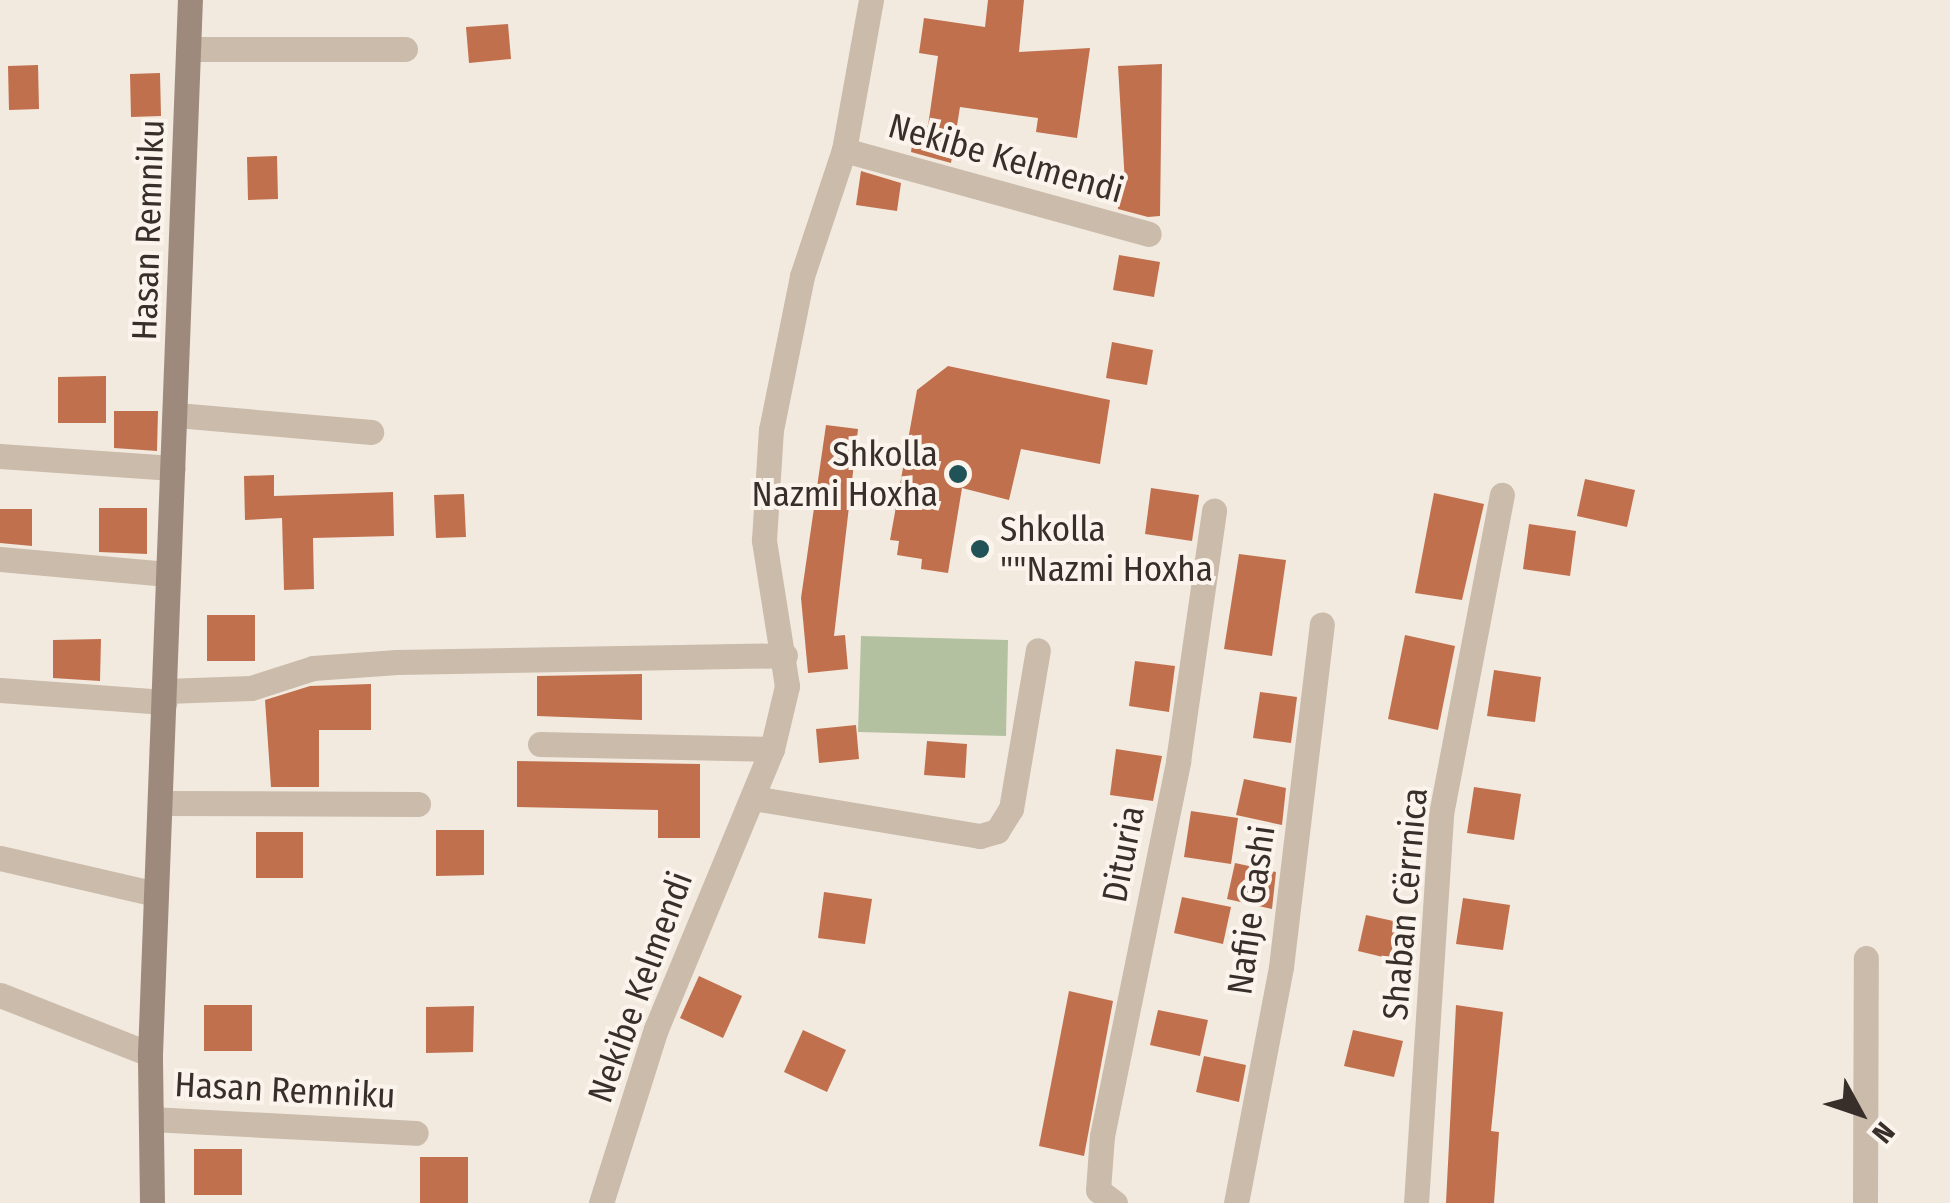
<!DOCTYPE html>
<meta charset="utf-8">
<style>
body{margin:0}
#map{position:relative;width:1950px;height:1203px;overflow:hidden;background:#f2eadf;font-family:"Fira Sans Condensed",sans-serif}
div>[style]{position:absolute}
.green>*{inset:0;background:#b4c1a0}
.building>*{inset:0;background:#c1704e}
.street>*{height:25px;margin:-12.5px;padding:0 12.5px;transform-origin:12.5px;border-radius:12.5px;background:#cabbab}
.secondary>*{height:25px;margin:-12.5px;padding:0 12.5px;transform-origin:12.5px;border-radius:12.5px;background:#9e8a7d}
.dots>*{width:28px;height:28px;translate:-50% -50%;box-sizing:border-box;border:5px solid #faf4ec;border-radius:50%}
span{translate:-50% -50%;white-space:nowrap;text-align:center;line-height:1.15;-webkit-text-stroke:8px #faf4ec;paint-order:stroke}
.street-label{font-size:35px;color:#382f2a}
.poi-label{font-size:35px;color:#382f2a}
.right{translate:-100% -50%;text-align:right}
.left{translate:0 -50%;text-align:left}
.north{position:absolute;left:1810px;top:1063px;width:100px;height:100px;-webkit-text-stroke:8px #faf4ec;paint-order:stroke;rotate:130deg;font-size:28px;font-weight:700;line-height:40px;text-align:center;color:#382f2a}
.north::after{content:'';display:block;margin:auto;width:35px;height:45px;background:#382f2a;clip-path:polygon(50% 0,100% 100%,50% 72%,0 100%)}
</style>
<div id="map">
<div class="green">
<i style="clip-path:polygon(861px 636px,1008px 640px,1006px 736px,858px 732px)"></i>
</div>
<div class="building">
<i style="clip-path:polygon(988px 0,1024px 0,1019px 52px,1090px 48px,1077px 138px,1036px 132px,1038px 118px,960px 107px,951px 163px,911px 152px,915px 124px,928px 126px,938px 56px,919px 53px,924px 18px,985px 27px)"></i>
<i style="clip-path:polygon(508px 24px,511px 59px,469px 63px,466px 27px)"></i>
<i style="clip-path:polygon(1162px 64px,1160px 216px,1148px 217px,1118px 209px,1117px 183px,1125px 183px,1118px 66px)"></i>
<i style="clip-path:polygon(38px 65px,39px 109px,9px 110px,8px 66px)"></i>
<i style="clip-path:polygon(160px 73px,161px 116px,131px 117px,130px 74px)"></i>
<i style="clip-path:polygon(277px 156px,278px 199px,248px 200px,247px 157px)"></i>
<i style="clip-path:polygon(861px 171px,901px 183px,897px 211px,856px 205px)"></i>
<i style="clip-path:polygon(1119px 255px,1160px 262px,1154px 297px,1113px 290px)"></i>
<i style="clip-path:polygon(1112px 342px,1153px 350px,1147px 385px,1106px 378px)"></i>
<i style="clip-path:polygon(948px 366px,1110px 400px,1100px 464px,1021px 449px,1009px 500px,962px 488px,948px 573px,921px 569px,922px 559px,897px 555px,899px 541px,890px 540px,917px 390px)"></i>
<i style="clip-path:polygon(106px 376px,106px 423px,58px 423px,58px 377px)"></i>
<i style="clip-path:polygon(114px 411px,158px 411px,157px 451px,114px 448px)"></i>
<i style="clip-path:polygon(826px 425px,858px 429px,834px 636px,845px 635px,848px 669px,808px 673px,801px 598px)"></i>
<i style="clip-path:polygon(274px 475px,274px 496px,393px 492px,394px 536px,313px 538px,314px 589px,284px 590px,282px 518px,245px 520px,244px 476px)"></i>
<i style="clip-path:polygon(1585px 479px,1635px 490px,1627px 527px,1577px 516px)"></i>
<i style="clip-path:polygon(1151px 488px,1199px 495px,1192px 541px,1145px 534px)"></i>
<i style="clip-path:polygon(1434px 493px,1484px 504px,1462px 600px,1415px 593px)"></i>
<i style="clip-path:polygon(464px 494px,466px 537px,436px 538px,434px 495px)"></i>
<i style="clip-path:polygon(99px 508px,147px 508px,147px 554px,99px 552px)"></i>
<i style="clip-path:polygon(0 509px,32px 509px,32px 546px,0 543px)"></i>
<i style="clip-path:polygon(1529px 524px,1576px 531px,1570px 576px,1523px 569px)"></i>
<i style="clip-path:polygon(1239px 554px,1286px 560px,1272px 656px,1224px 649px)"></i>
<i style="clip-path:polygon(207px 615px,255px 615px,255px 661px,207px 661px)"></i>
<i style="clip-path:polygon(1405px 635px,1455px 646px,1438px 730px,1388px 719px)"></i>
<i style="clip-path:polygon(101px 639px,100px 681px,53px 678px,53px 640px)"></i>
<i style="clip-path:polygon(1135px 661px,1175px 666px,1169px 712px,1129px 706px)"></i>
<i style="clip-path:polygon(1494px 670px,1541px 677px,1535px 722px,1487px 716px)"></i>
<i style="clip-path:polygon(642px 674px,642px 720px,537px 716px,537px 676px)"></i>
<i style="clip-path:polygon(371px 684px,371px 730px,319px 730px,319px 787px,271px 787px,265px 700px,310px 686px)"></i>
<i style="clip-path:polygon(1260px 692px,1297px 697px,1291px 743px,1253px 738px)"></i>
<i style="clip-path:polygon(856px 725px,859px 759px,819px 763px,816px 729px)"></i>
<i style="clip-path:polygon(927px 741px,967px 744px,965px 778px,924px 775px)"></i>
<i style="clip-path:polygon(1116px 749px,1162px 756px,1153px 801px,1110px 795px)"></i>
<i style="clip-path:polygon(517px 761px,700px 764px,700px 838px,658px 838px,658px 810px,517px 807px)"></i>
<i style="clip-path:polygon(1244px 779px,1286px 788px,1282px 825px,1236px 815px)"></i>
<i style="clip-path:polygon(1474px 787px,1521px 794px,1514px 840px,1467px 833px)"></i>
<i style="clip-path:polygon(1191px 811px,1238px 818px,1231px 864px,1184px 857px)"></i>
<i style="clip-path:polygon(436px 830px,484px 830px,484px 875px,436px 876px)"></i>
<i style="clip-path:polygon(256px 832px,303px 832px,303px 878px,256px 878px)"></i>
<i style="clip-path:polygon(1235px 863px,1276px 872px,1272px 909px,1227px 899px)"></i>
<i style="clip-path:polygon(824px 892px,872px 899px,865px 944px,818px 938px)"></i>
<i style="clip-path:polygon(1182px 897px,1231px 907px,1223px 944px,1174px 933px)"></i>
<i style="clip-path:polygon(1463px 898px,1510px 905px,1503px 950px,1456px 944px)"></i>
<i style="clip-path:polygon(1366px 915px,1416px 926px,1408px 963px,1358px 951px)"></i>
<i style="clip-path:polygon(699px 976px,742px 996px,723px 1038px,680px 1018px)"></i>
<i style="clip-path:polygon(1069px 991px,1113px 1001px,1084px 1156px,1039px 1146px)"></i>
<i style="clip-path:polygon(204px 1005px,252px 1005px,252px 1051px,204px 1051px)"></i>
<i style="clip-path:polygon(1456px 1005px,1503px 1012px,1491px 1131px,1499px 1132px,1494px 1203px,1446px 1203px)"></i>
<i style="clip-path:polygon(474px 1006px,473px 1052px,426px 1053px,426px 1007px)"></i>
<i style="clip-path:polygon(1158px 1010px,1208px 1020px,1200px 1056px,1150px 1045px)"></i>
<i style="clip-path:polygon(803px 1030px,846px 1050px,827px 1092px,784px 1072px)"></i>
<i style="clip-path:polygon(1353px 1030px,1403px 1041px,1394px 1077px,1344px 1066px)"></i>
<i style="clip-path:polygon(1204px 1056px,1246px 1065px,1239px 1102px,1196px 1092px)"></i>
<i style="clip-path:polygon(194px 1149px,242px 1149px,242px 1195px,194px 1195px)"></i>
<i style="clip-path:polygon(420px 1157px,468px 1157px,468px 1203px,420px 1203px)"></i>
</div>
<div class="street">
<i style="left:190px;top:49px;width:215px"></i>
<i style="left:844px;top:150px;width:316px;rotate:15.4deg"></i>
<i style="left:177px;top:415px;width:195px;rotate:5deg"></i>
<i style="left:0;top:456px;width:173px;rotate:4deg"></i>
<i style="left:0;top:559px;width:168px;rotate:5.1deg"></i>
<i style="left:0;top:690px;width:165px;rotate:4.2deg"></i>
<i style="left:165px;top:691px;width:86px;rotate:-2deg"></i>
<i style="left:251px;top:688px;width:65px;rotate:-17.9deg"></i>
<i style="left:313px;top:668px;width:84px;rotate:-4.1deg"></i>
<i style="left:397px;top:662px;width:388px;rotate:-1deg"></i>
<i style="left:540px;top:744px;width:232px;rotate:1.2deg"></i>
<i style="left:753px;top:798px;width:230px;rotate:9.5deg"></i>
<i style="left:980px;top:836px;width:18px;rotate:-16deg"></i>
<i style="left:997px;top:831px;width:26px;rotate:-58deg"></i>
<i style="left:1011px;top:809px;width:161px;rotate:-80.4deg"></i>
<i style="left:164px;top:803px;width:254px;rotate:0.2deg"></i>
<i style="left:0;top:858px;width:160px;rotate:13deg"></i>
<i style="left:0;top:995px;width:161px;rotate:21.5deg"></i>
<i style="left:151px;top:1119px;width:265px;rotate:3deg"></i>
<i style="left:601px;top:1203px;width:182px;rotate:-72.5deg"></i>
<i style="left:656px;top:1029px;width:303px;rotate:-67.5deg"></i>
<i style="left:772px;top:749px;width:65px;rotate:-76.6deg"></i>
<i style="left:787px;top:686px;width:148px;rotate:-99deg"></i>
<i style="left:764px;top:540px;width:110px;rotate:-86.4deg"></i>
<i style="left:771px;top:430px;width:157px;rotate:-78.6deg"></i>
<i style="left:802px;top:276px;width:133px;rotate:-71.6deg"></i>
<i style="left:844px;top:150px;width:152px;rotate:-79.8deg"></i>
<i style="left:1115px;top:1203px;width:21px;rotate:-143deg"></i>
<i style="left:1098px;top:1190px;width:54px;rotate:-85.8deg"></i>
<i style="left:1102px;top:1136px;width:383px;rotate:-78.5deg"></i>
<i style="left:1178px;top:761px;width:253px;rotate:-81.8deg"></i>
<i style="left:1236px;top:1203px;width:240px;rotate:-79.2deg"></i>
<i style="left:1281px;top:967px;width:345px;rotate:-83.2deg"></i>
<i style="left:1416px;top:1203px;width:390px;rotate:-86.3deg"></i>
<i style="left:1441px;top:814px;width:325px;rotate:-79.2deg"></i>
<i style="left:1865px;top:1203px;width:245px;rotate:-89.8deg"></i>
</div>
<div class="secondary">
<i style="left:152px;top:1203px;width:149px;rotate:-90.8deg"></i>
<i style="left:150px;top:1054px;width:1055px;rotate:-87.83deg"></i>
</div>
<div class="dots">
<i style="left:958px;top:474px;background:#215258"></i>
<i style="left:980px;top:549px;background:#215258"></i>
</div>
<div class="street-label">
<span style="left:1006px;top:158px;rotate:16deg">Nekibe Kelmendi</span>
<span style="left:148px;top:230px;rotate:-88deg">Hasan Remniku</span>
<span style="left:1123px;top:854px;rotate:-79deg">Dituria</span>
<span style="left:1405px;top:904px;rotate:-85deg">Shaban Cërrnica</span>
<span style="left:1251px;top:910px;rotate:-82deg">Nafije Gashi</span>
<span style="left:640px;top:987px;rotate:-70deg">Nekibe Kelmendi</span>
<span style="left:285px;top:1090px;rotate:3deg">Hasan Remniku</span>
</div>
<div class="poi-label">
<span class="right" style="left:938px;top:474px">Shkolla<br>Nazmi Hoxha</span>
<span class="left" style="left:1000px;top:549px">Shkolla<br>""Nazmi Hoxha</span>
</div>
<div class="north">N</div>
</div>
